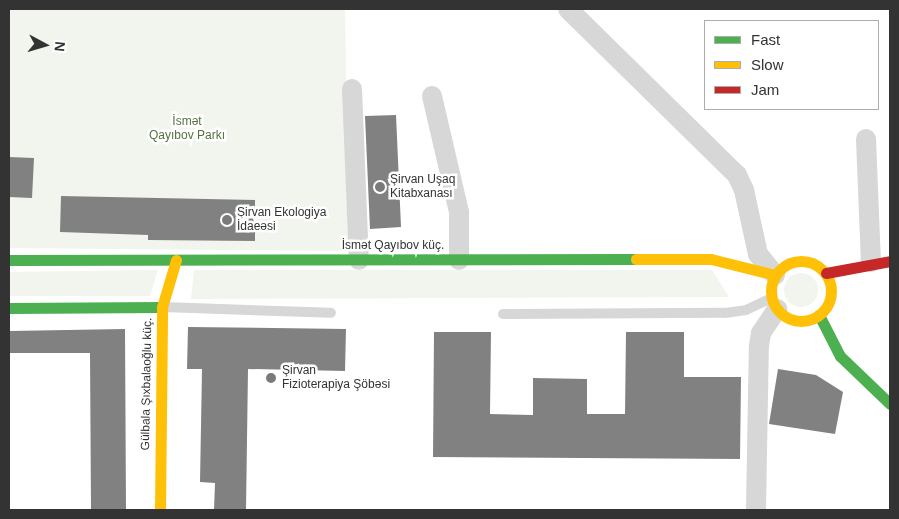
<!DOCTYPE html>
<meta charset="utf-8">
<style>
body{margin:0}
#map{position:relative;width:899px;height:519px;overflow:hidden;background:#fff;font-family:Arial,sans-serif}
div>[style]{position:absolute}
.green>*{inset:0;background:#f1f5ed}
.round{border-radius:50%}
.building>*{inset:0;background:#818181}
.lane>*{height:10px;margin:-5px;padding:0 5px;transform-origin:5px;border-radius:5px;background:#d7d7d7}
.street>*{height:20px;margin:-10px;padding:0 10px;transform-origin:10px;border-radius:10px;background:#d7d7d7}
.fast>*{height:11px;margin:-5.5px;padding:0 5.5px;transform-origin:5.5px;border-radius:5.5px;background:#4caf50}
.slow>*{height:11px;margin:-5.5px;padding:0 5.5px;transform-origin:5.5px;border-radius:5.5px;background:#ffc107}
.slow>.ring{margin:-5.5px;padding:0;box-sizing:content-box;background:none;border:11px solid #ffc107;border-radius:50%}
.jam>*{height:11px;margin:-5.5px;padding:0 5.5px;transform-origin:5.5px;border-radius:5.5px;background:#c62828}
.dots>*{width:14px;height:14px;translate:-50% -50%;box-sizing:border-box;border:2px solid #fff;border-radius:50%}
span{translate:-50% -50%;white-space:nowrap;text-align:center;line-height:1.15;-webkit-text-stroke:5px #fff;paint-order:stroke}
.park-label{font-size:12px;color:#56703f}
.poi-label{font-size:12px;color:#333}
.left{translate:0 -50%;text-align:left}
.street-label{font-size:12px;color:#333}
.frame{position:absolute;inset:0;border:10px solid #333;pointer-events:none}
.legend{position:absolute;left:704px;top:20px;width:175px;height:90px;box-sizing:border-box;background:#fff;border:1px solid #adadad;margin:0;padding:6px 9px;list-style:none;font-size:15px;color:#333}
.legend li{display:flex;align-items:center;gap:10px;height:25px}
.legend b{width:25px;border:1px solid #adadad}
.north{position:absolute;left:20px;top:20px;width:50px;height:50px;-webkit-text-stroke:4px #fff;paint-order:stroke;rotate:96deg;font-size:14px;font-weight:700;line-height:20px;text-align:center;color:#333}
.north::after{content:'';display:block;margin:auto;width:18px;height:22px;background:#333;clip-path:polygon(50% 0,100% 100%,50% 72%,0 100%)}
</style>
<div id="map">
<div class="green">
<i style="clip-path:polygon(9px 9px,345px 9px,349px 251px,9px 248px)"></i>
<i style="clip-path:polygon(158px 270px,150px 296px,9px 296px,9px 272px)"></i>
<i style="clip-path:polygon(194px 270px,712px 270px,729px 297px,191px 299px)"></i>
<i class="round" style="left:784px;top:273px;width:34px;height:34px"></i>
</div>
<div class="building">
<i style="clip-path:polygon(396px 115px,401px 227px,370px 229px,365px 116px)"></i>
<i style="clip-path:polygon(9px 157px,34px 158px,32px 198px,9px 197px)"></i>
<i style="clip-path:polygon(61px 196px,255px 200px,255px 241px,148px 240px,148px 235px,60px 232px)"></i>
<i style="clip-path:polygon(188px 327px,346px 329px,345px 371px,248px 369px,246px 510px,214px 510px,215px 483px,200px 482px,202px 369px,187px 369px)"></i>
<i style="clip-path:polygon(125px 329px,126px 510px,91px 510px,90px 353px,9px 353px,9px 331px)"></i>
<i style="clip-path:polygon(434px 332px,491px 332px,490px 414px,533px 415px,533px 378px,587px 379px,587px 414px,625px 414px,626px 332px,684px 332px,684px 377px,741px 377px,740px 459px,433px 457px)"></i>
<i style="clip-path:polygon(778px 369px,816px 375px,843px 392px,835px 434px,769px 424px)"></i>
</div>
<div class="lane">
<i style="left:163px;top:307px;width:168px;rotate:2deg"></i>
<i style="left:503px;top:314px;width:222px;rotate:-0.3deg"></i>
<i style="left:725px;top:313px;width:21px;rotate:-8deg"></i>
<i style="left:746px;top:310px;width:29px;rotate:-25deg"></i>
</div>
<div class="street">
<i style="left:568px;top:9px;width:237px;rotate:44.5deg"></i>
<i style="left:737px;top:175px;width:17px;rotate:65deg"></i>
<i style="left:744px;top:190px;width:66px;rotate:77.7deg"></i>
<i style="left:758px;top:254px;width:27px;rotate:51deg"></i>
<i style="left:352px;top:89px;width:171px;rotate:87.7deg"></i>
<i style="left:432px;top:96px;width:119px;rotate:76.9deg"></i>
<i style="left:459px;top:212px;width:48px;rotate:90deg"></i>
<i style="left:866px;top:139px;width:123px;rotate:87.7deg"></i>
<i style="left:756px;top:510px;width:164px;rotate:-89deg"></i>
<i style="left:759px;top:346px;width:13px;rotate:-81deg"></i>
<i style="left:761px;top:333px;width:29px;rotate:-56deg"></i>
</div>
<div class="fast">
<i style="left:9px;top:260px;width:627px;rotate:-0.09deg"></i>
<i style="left:9px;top:308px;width:153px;rotate:-0.4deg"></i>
<i style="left:819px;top:315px;width:46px;rotate:62.9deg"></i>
<i style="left:840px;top:356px;width:69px;rotate:43.8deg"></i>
</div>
<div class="slow">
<i style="left:636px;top:259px;width:75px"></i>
<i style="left:711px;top:259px;width:66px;rotate:14deg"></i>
<i class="ring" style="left:771px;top:261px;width:49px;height:49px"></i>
<i style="left:160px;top:510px;width:203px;rotate:-89.4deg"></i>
<i style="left:162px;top:307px;width:49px;rotate:-73.4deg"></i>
</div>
<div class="jam">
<i style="left:826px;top:273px;width:65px;rotate:-10.6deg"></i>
</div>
<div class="dots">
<i style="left:380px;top:187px;background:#7a7a7a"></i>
<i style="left:227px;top:220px;background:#7a7a7a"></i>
<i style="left:271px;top:378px;background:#7a7a7a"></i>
</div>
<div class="park-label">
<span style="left:187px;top:129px">İsmət<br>Qayıbov Parkı</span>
</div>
<div class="poi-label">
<span class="left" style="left:390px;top:187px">Şirvan Uşaq<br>Kitabxanası</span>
<span class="left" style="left:237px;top:220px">Şirvan Ekologiya<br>İdaeəsi</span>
<span class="left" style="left:282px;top:378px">Şirvan<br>Fizioterapiya Şöbəsi</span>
</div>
<div class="street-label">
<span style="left:393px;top:246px">İsmət Qayıbov küç.</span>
<span style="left:147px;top:384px;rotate:-89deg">Gülbala Şıxbalaoğlu küç.</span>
</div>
<div class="frame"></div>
<ul class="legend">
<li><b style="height:6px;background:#4caf50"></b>Fast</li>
<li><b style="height:6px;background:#ffc107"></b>Slow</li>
<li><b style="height:6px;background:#c62828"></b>Jam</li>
</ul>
<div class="north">N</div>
</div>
